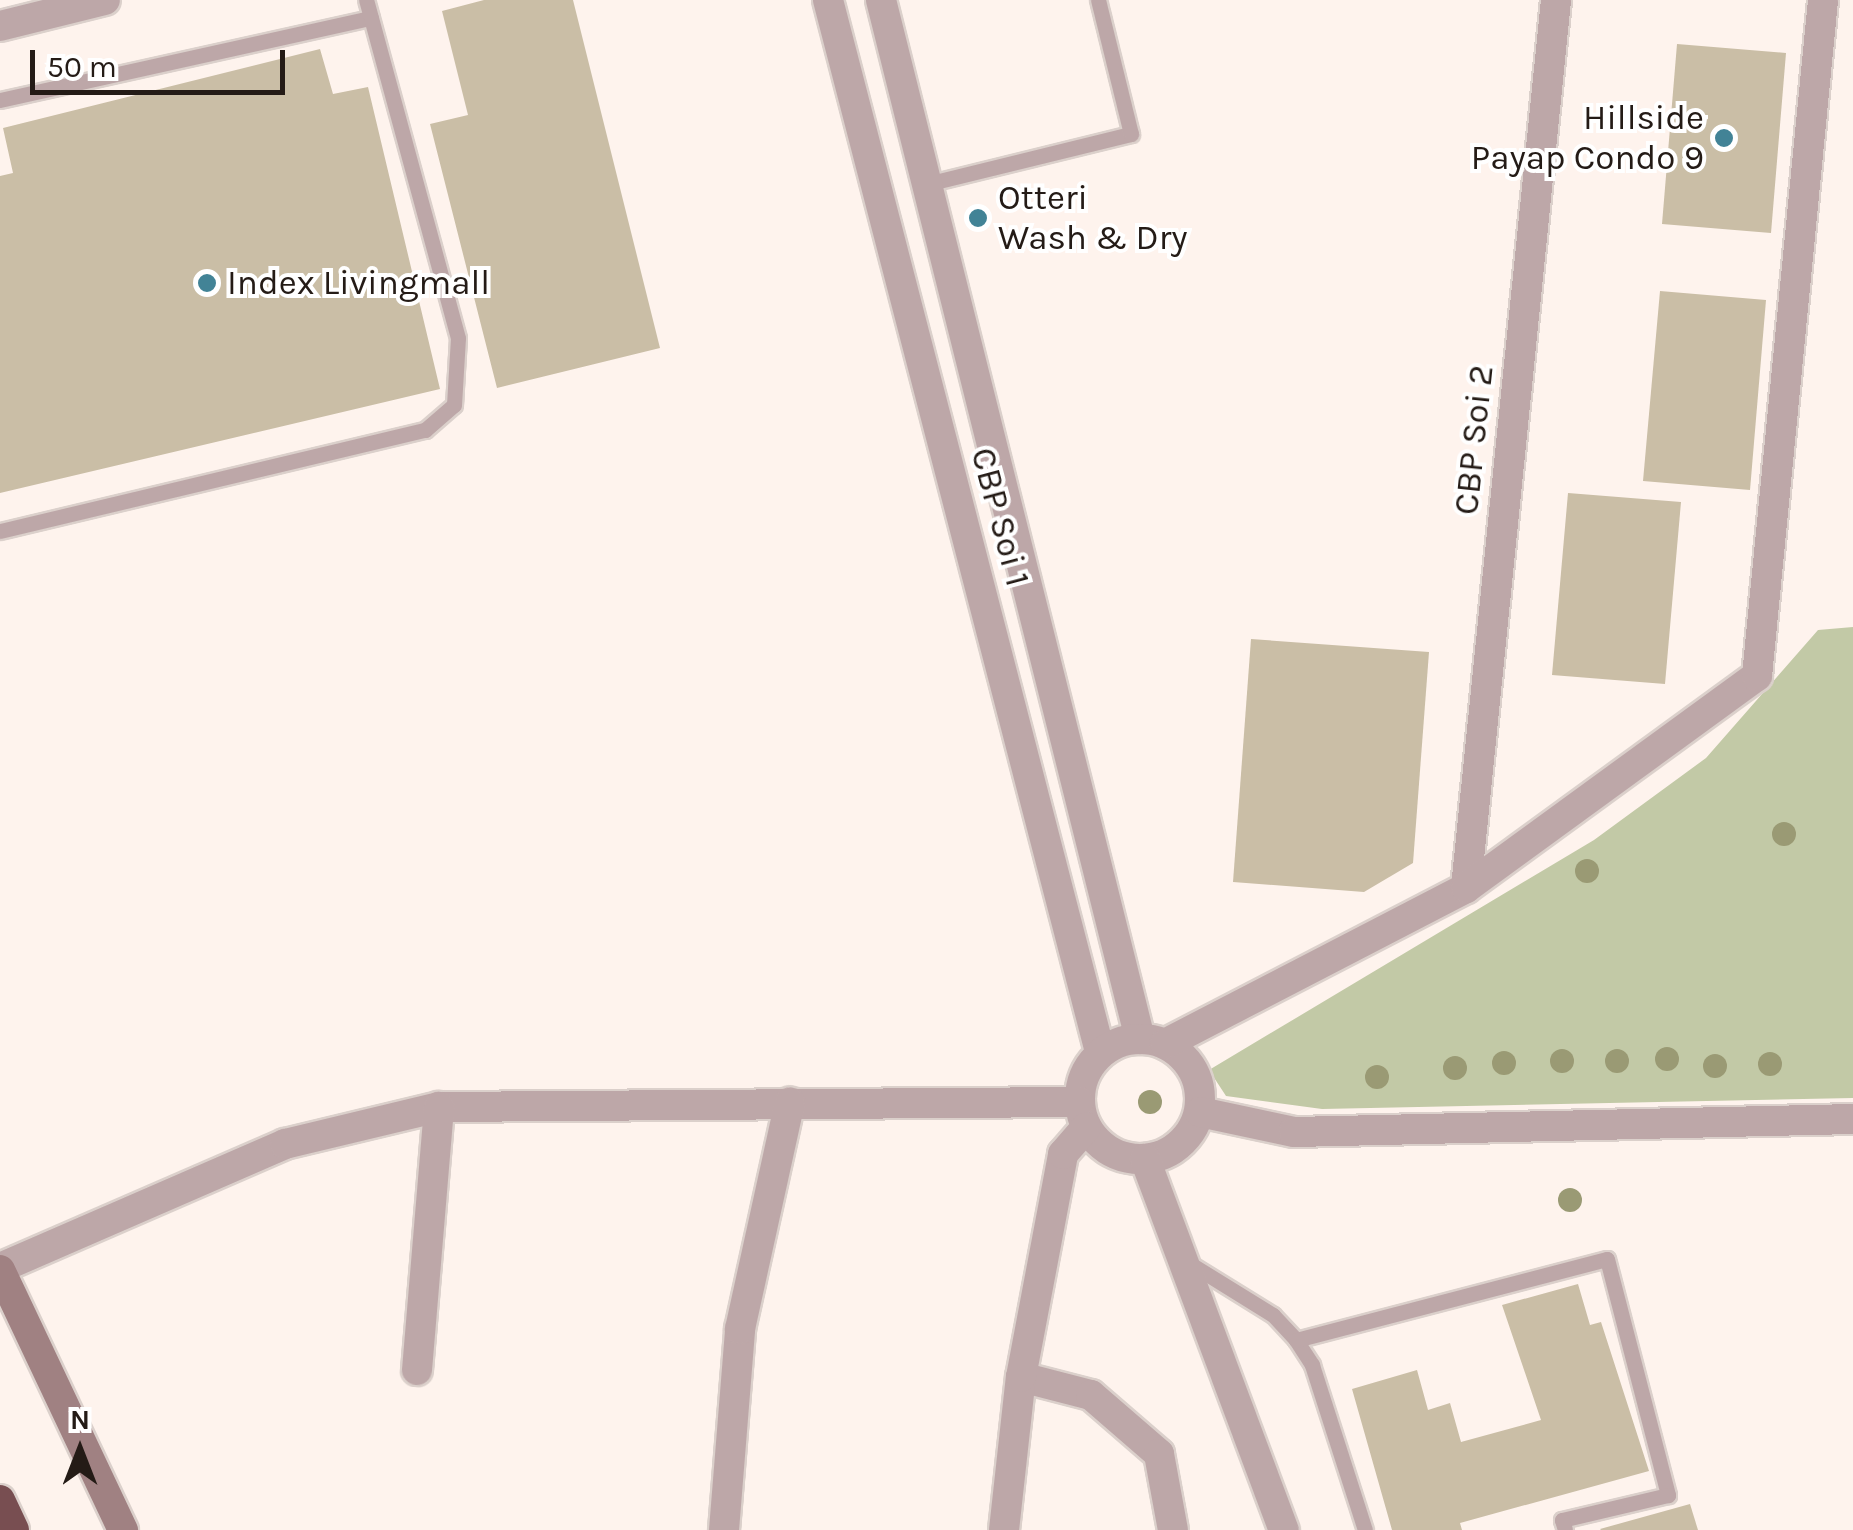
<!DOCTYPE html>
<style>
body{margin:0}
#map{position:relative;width:1853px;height:1530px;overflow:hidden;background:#fef3ed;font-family:Karla,sans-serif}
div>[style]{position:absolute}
.green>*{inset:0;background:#c2c9a6}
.building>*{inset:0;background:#cabea6}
.roads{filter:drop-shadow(2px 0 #dbd0cb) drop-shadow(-2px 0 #dbd0cb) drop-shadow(0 2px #dbd0cb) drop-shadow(0 -2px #dbd0cb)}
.lane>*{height:15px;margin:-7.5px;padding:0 7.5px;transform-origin:7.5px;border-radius:7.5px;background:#bda7a8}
.street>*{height:30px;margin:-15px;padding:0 15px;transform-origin:15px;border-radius:15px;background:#bda7a8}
.street>.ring{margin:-15px;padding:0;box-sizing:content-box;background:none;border:30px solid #bda7a8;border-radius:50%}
.secondary>*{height:30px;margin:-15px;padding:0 15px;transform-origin:15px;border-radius:15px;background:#a08182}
.highway>*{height:30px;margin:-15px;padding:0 15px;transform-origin:15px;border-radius:15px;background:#784e51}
.trees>*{width:24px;height:24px;margin:-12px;border-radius:50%;background:#9a9a74}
.dots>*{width:28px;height:28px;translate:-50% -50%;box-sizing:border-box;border:5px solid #fff;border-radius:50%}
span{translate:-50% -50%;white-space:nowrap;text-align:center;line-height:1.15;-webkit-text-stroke:8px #fff;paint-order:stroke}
.poi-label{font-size:35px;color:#241b16}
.right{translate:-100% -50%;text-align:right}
.left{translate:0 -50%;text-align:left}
.street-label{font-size:35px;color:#241b16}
.north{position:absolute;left:30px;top:1400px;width:100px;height:100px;-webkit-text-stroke:8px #fff;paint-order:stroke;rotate:0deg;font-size:28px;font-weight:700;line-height:40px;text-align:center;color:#241b16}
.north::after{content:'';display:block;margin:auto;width:35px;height:45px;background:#241b16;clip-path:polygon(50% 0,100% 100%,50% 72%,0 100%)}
.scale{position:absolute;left:30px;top:50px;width:255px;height:45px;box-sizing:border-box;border:5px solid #241b16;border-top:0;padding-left:12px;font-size:30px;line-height:35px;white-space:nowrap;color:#241b16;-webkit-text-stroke:8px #fff;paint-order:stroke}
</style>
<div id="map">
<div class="green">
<i style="clip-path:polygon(1853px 627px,1853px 1098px,1322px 1109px,1226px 1096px,1209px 1070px,1594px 840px,1706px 758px,1818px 630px)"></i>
</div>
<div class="building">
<i style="clip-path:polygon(484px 0,573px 0,660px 348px,497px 388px,430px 124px,468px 115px,442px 11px)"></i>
<i style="clip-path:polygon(1677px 44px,1786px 53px,1771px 233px,1662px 224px)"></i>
<i style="clip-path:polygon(320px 49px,333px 94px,368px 87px,440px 389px,0 493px,0 176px,13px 173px,3px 128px)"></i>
<i style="clip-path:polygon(1660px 291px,1766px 300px,1750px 490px,1643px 481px)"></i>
<i style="clip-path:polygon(1568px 493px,1681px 502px,1665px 684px,1552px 675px)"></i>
<i style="clip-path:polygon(1251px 639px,1429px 652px,1413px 863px,1364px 892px,1233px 882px)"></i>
<i style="clip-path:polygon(1578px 1284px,1590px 1325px,1601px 1322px,1649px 1471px,1460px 1523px,1462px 1530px,1392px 1530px,1352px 1389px,1417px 1370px,1428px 1410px,1450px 1403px,1461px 1442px,1541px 1420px,1502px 1305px)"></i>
<i style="clip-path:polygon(1690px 1504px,1698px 1530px,1601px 1530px,1600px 1529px)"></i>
</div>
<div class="roads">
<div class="lane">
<i style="left:0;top:100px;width:380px;rotate:-12.5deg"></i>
<i style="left:927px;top:184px;width:210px;rotate:-13.8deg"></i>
<i style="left:1131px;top:134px;width:138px;rotate:-103.8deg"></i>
<i style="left:0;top:531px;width:437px;rotate:-13.4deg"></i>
<i style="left:425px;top:430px;width:38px;rotate:-41deg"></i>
<i style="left:454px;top:405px;width:67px;rotate:-86.6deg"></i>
<i style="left:458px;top:338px;width:350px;rotate:-105.2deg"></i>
<i style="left:1189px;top:1263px;width:99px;rotate:31.8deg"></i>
<i style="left:1273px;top:1315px;width:34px;rotate:47deg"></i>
<i style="left:1296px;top:1340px;width:30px;rotate:57deg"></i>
<i style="left:1312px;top:1365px;width:173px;rotate:72.2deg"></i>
<i style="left:1296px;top:1340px;width:321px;rotate:-14.6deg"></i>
<i style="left:1607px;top:1259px;width:244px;rotate:75.5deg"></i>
<i style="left:1668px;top:1495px;width:109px;rotate:166.7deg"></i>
<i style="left:1562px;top:1520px;width:10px;rotate:73deg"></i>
</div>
<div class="street">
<i style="left:828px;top:0;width:1087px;rotate:75.5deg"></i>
<i style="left:881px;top:0;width:1071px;rotate:76deg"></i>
<i style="left:0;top:26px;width:108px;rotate:-13.9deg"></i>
<i style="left:1466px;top:888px;width:893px;rotate:-84.21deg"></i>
<i class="ring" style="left:1080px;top:1039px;width:90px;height:90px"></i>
<i style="left:1165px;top:1044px;width:339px;rotate:-27.4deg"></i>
<i style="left:1466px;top:888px;width:360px;rotate:-36.1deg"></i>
<i style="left:1757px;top:676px;width:679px;rotate:-84.42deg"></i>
<i style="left:1200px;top:1112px;width:96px;rotate:12deg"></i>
<i style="left:1294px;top:1132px;width:559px;rotate:-1.33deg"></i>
<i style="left:1145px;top:1159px;width:396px;rotate:69.5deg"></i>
<i style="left:0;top:1268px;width:311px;rotate:-23.5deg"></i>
<i style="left:285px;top:1144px;width:158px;rotate:-13.5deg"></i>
<i style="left:439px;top:1107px;width:640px;rotate:-0.45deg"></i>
<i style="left:417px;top:1370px;width:264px;rotate:-85.2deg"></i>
<i style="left:1021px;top:1377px;width:72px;rotate:14.4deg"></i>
<i style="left:1091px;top:1395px;width:90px;rotate:40.9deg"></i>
<i style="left:1159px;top:1454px;width:77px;rotate:79.6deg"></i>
<i style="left:724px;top:1530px;width:202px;rotate:-85.4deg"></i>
<i style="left:740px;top:1329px;width:232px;rotate:-77.6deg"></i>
<i style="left:1004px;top:1530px;width:154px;rotate:-83.7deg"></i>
<i style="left:1021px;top:1377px;width:227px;rotate:-79.3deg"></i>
<i style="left:1063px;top:1154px;width:35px;rotate:-49deg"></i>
</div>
<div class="secondary">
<i style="left:0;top:1270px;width:288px;rotate:64.7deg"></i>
</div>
<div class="highway">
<i style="left:0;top:1500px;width:33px;rotate:65deg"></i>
</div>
</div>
<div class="trees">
<i style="left:1784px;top:834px"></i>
<i style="left:1587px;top:871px"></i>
<i style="left:1667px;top:1059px"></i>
<i style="left:1562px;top:1061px"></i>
<i style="left:1617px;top:1061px"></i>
<i style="left:1504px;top:1063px"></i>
<i style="left:1770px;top:1064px"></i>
<i style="left:1715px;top:1066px"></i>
<i style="left:1455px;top:1068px"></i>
<i style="left:1377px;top:1077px"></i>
<i style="left:1150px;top:1102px"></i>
<i style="left:1570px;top:1200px"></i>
</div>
<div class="dots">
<i style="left:1724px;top:138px;background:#428396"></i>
<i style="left:978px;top:218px;background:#428396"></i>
<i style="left:207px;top:283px;background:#428396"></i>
</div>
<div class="poi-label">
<span class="right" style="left:1704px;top:138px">Hillside<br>Payap Condo 9</span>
<span class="left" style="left:998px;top:218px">Otteri<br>Wash &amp; Dry</span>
<span class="left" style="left:227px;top:283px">Index Livingmall</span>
</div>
<div class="street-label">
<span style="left:1474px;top:440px;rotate:-84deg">CBP Soi 2</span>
<span style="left:1000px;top:517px;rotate:75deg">CBP Soi 1</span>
</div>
<div class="north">N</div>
<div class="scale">50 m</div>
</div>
